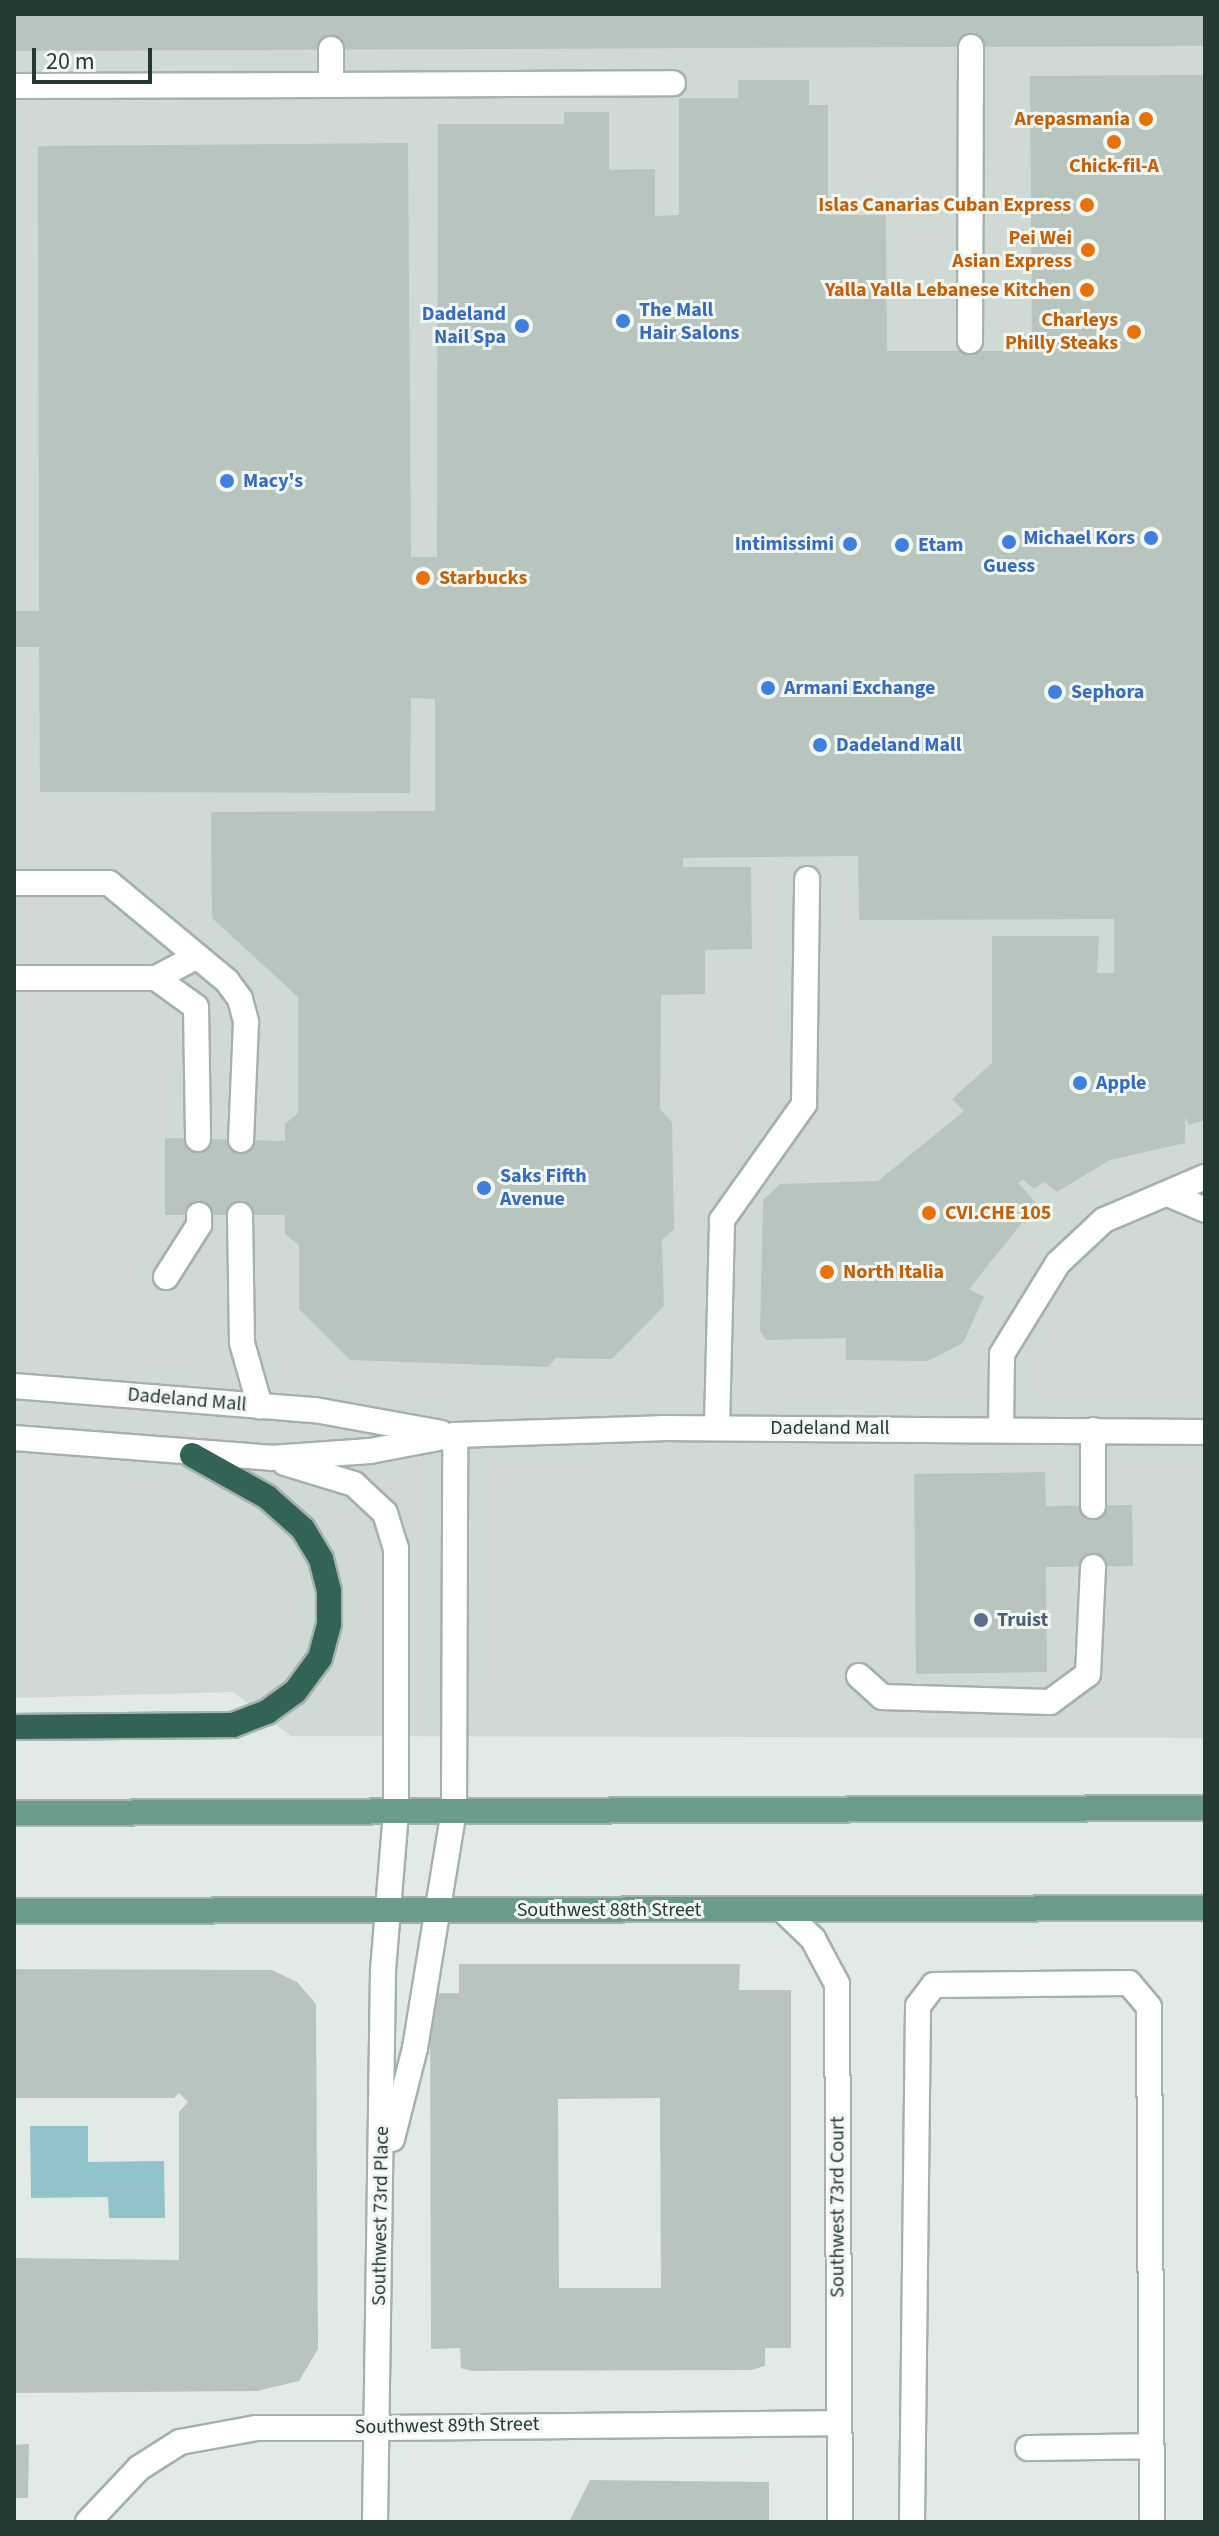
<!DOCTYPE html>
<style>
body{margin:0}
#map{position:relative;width:1219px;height:2536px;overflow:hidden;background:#e2eae6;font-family:"Source Sans 3",sans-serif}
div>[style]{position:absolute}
.built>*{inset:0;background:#d0dad5}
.water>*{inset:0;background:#90c4ca}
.building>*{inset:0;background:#b8c5bf}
.roads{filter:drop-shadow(2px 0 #a5b1ac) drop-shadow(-2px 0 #a5b1ac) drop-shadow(0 2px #a5b1ac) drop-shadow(0 -2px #a5b1ac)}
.service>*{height:24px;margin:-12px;padding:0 12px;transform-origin:12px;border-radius:12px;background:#fff}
.minor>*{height:24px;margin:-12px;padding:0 12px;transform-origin:12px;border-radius:12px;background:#fff}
.primary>*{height:24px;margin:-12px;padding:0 12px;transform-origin:12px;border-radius:12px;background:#6b9b8c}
.motorway>*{height:24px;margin:-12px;padding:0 12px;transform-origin:12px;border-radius:12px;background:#336256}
.dots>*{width:22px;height:22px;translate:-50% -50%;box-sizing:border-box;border:4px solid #f2f7f4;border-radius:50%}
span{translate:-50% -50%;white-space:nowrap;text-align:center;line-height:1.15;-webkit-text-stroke:6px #f2f7f4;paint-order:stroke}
.food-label{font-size:20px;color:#c56008;font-weight:700}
.right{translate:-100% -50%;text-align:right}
.left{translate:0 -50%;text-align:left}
.shop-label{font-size:20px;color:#366cbe;font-weight:700}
.street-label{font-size:20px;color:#243932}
.service-label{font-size:20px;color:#4e5e75;font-weight:700}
.frame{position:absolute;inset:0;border:16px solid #243932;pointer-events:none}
.scale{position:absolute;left:32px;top:48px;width:120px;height:36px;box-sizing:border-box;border:4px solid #243932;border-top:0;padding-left:10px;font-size:24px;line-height:28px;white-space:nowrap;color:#243932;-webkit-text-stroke:6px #f2f7f4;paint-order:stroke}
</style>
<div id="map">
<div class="built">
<i style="clip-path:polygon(14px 14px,1205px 14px,1205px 1738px,291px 1736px,233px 1692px,14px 1698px)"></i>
</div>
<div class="water">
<i style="clip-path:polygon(30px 2126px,88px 2126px,88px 2162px,164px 2161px,165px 2218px,109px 2218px,108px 2197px,31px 2198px)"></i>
</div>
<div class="building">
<i style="clip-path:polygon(14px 14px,1205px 14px,1205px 46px,14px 51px)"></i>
<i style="clip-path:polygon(1205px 75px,1205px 1120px,1189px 1125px,1185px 1117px,1185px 1143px,1110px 1160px,1057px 1192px,1044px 1182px,1034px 1189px,1023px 1180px,1018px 1183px,1037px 1204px,969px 1289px,984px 1297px,963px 1343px,928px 1361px,846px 1360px,846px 1338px,766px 1340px,760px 1331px,763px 1200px,780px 1184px,878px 1181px,964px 1111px,952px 1099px,992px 1063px,992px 936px,1099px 936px,1097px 973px,1114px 973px,1114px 919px,859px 920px,858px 856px,683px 858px,683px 867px,751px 867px,752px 949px,705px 950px,705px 994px,661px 995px,660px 1109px,672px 1122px,674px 1229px,662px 1240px,664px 1306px,612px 1359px,556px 1358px,548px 1367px,350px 1360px,299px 1309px,299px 1245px,285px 1234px,285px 1215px,165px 1215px,165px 1138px,285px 1141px,285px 1124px,298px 1113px,298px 997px,212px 918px,211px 812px,435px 811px,435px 699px,411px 698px,410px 793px,40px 792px,39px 647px,14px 647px,14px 611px,39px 611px,38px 146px,408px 143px,411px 557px,437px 557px,438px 124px,564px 124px,564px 112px,609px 112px,609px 170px,655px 169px,655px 216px,679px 215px,679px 98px,738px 98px,738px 80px,809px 80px,809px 105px,828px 105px,828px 215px,886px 215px,887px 351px,1032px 351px,1030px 76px)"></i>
<i style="clip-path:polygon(1045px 1472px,1046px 1506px,1132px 1505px,1133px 1566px,1046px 1567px,1047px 1672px,916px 1674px,914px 1474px)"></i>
<i style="clip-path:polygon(evenodd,459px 1964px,740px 1964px,739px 1990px,791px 1990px,791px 2348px,765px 2348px,765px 2366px,751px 2370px,472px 2371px,461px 2368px,460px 2348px,431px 2349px,430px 1993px,459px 1993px,459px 1964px,660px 2098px,661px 2288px,559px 2288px,558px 2099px,660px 2098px)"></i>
<i style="clip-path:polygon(14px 1969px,272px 1970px,297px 1982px,316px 2004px,318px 2349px,299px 2381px,257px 2391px,14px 2393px,14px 2258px,179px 2260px,179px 2112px,188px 2102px,179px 2093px,174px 2098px,14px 2098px)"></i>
<i style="clip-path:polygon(29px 2444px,28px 2498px,14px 2498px,14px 2445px)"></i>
<i style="clip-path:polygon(590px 2480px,769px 2482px,769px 2522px,569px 2522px)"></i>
</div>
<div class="roads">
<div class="service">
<i style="left:331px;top:85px;width:342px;rotate:-0.3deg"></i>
<i style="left:14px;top:86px;width:317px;rotate:-0.2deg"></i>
<i style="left:331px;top:85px;width:36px;rotate:-90deg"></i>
<i style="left:970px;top:341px;width:294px;rotate:-89.8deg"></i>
<i style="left:14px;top:883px;width:95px"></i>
<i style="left:109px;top:883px;width:153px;rotate:39.7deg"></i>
<i style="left:227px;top:981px;width:22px;rotate:54deg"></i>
<i style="left:240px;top:999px;width:24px;rotate:75deg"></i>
<i style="left:246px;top:1022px;width:118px;rotate:92.4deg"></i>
<i style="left:14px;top:978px;width:142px"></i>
<i style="left:156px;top:978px;width:43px;rotate:-27.8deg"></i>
<i style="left:156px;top:978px;width:49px;rotate:35.9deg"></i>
<i style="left:196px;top:1007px;width:132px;rotate:89.1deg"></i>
<i style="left:1170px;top:1195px;width:38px;rotate:23deg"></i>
<i style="left:240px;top:1215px;width:128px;rotate:89.1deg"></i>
<i style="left:242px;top:1343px;width:66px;rotate:74.1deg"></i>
<i style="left:166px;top:1277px;width:62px;rotate:-57.6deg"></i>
<i style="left:199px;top:1225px;width:10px;rotate:-90deg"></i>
<i style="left:717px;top:1427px;width:207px;rotate:-88.6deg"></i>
<i style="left:722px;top:1220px;width:142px;rotate:-54.7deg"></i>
<i style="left:804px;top:1104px;width:225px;rotate:-89.2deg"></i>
<i style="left:1001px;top:1429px;width:75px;rotate:-89.2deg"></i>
<i style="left:1002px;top:1354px;width:107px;rotate:-58.4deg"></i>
<i style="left:1058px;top:1263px;width:63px;rotate:-43.1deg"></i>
<i style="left:1104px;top:1220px;width:110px;rotate:-23.1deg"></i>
<i style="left:1093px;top:1506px;width:76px;rotate:-90deg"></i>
<i style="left:859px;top:1676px;width:31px;rotate:42deg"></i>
<i style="left:882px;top:1697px;width:168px;rotate:1.7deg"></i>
<i style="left:1050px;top:1702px;width:47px;rotate:-36.4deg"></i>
<i style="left:1088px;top:1674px;width:107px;rotate:-87.3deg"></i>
<i style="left:376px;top:2428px;width:462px;rotate:-0.6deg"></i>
<i style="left:1028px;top:2448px;width:122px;rotate:-0.9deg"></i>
<i style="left:912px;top:2522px;width:516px;rotate:-89.33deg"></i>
<i style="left:918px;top:2006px;width:26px;rotate:-53deg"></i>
<i style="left:934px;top:1985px;width:195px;rotate:-0.6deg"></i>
<i style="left:1129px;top:1983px;width:31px;rotate:50deg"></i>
<i style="left:1149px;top:2007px;width:515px;rotate:89.67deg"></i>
</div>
<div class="minor">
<i style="left:14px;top:1386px;width:302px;rotate:4.6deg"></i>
<i style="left:315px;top:1410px;width:128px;rotate:10.3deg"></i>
<i style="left:14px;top:1438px;width:258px;rotate:4.4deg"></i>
<i style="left:271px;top:1458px;width:99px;rotate:-4deg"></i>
<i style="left:370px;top:1451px;width:86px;rotate:-10.7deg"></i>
<i style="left:455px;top:1435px;width:206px;rotate:-1.9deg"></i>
<i style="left:661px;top:1428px;width:544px;rotate:0.42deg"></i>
<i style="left:285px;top:1463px;width:72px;rotate:16.9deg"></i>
<i style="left:354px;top:1484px;width:42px;rotate:43.1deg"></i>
<i style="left:385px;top:1513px;width:37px;rotate:73deg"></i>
<i style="left:396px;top:1548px;width:264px;rotate:90deg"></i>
<i style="left:396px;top:1812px;width:160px;rotate:94.7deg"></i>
<i style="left:383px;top:1971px;width:551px;rotate:90.83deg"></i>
<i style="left:783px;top:1910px;width:42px;rotate:44deg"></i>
<i style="left:813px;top:1939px;width:51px;rotate:61.9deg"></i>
<i style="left:837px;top:1984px;width:538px;rotate:89.68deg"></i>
<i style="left:392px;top:2139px;width:94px;rotate:-75.8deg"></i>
<i style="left:415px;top:2048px;width:240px;rotate:-80.7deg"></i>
<i style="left:454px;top:1811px;width:376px;rotate:-89.8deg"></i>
<i style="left:88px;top:2522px;width:74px;rotate:-46.6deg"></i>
<i style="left:139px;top:2468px;width:49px;rotate:-32.4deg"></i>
<i style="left:180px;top:2442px;width:77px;rotate:-10.4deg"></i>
<i style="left:256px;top:2428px;width:120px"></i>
</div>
<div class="primary">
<i style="left:14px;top:1813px;width:1191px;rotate:-0.24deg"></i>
<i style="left:14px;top:1911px;width:1191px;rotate:-0.14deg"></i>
</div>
<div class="motorway">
<i style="left:14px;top:1727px;width:219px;rotate:-0.5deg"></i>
<i style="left:233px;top:1725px;width:36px;rotate:-21deg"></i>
<i style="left:267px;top:1712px;width:34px;rotate:-36deg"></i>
<i style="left:295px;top:1692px;width:42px;rotate:-53.7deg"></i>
<i style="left:320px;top:1658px;width:35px;rotate:-75deg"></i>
<i style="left:329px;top:1624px;width:33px;rotate:-90deg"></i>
<i style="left:329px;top:1591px;width:33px;rotate:-104deg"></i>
<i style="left:321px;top:1559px;width:35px;rotate:-121deg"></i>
<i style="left:303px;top:1529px;width:48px;rotate:-138.4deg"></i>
<i style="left:267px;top:1497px;width:86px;rotate:-150.8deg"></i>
</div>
</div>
<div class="dots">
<i style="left:1146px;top:119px;background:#e8710a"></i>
<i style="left:1114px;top:142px;background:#e8710a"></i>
<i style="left:1087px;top:205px;background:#e8710a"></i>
<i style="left:1088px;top:250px;background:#e8710a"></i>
<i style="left:1087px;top:290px;background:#e8710a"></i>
<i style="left:623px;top:321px;background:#3f7fe0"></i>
<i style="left:522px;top:326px;background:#3f7fe0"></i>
<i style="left:1134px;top:332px;background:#e8710a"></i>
<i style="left:227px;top:481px;background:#3f7fe0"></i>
<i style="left:1151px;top:538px;background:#3f7fe0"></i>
<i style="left:1009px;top:542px;background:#3f7fe0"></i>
<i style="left:850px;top:544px;background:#3f7fe0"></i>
<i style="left:902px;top:545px;background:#3f7fe0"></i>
<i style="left:423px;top:578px;background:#e8710a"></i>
<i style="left:768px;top:688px;background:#3f7fe0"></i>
<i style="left:1055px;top:692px;background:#3f7fe0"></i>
<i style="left:820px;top:745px;background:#3f7fe0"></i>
<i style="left:1080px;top:1083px;background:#3f7fe0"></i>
<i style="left:484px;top:1188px;background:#3f7fe0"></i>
<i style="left:929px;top:1213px;background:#e8710a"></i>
<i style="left:827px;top:1272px;background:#e8710a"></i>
<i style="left:981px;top:1620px;background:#5c6f8a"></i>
</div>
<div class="food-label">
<span class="right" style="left:1130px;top:119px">Arepasmania</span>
<span style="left:1114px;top:166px">Chick-fil-A</span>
<span class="right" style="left:1071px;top:205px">Islas Canarias Cuban Express</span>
<span class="right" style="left:1072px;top:250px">Pei Wei<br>Asian Express</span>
<span class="right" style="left:1071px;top:290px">Yalla Yalla Lebanese Kitchen</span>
<span class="right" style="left:1118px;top:332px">Charleys<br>Philly Steaks</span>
<span class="left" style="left:439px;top:578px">Starbucks</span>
<span class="left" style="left:945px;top:1213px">CVI.CHE 105</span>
<span class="left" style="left:843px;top:1272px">North Italia</span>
</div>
<div class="shop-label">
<span class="left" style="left:639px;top:322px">The Mall<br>Hair Salons</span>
<span class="right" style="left:506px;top:326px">Dadeland<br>Nail Spa</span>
<span class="left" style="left:243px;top:481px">Macy's</span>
<span class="right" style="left:1135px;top:538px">Michael Kors</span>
<span class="right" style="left:834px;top:544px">Intimissimi</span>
<span class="left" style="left:918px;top:545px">Etam</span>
<span style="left:1009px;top:566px">Guess</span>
<span class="left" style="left:784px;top:688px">Armani Exchange</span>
<span class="left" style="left:1071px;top:692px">Sephora</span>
<span class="left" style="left:836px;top:745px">Dadeland Mall</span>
<span class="left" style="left:1096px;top:1083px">Apple</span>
<span class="left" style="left:500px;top:1188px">Saks Fifth<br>Avenue</span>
</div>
<div class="street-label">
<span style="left:187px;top:1400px;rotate:5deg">Dadeland Mall</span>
<span style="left:830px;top:1428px">Dadeland Mall</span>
<span style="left:609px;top:1910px">Southwest 88th Street</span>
<span style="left:838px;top:2207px;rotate:-90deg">Southwest 73rd Court</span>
<span style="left:381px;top:2216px;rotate:-89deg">Southwest 73rd Place</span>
<span style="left:447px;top:2426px;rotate:-1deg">Southwest 89th Street</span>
</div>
<div class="service-label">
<span class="left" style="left:997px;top:1620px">Truist</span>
</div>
<div class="frame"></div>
<div class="scale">20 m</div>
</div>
